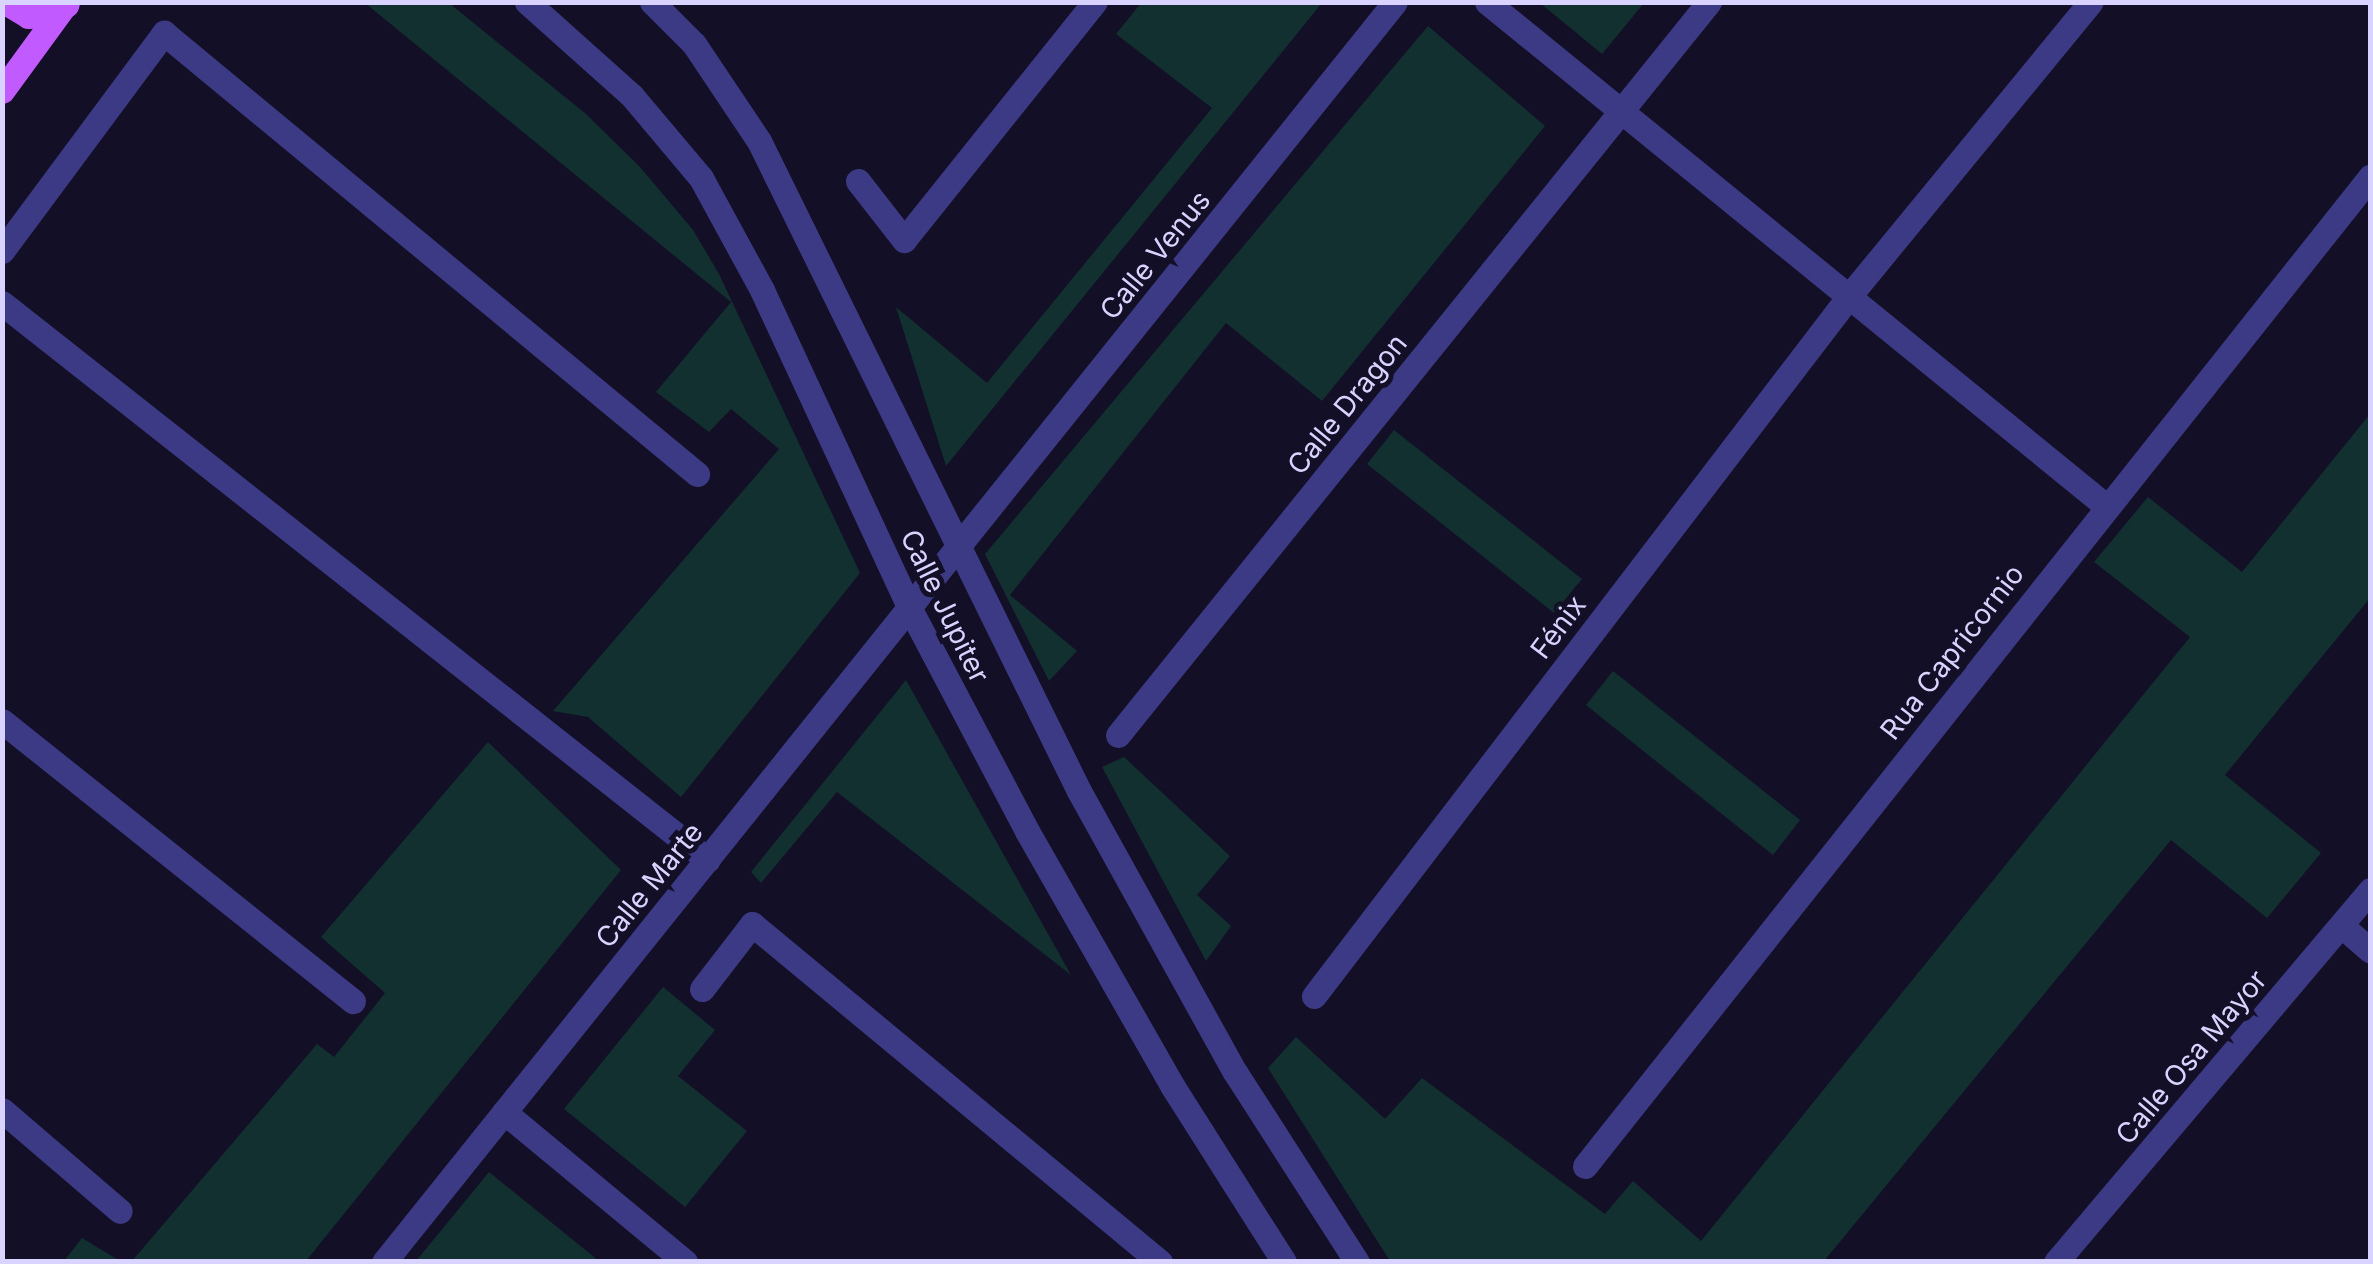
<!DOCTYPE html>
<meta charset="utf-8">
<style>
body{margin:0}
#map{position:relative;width:2373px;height:1264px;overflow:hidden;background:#130f26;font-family:Inter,sans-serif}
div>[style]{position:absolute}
.green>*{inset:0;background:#12302f}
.minor>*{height:25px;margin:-12.5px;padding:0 12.5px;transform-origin:12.5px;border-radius:12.5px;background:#3d3a85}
.major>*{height:25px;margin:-12.5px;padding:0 12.5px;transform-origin:12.5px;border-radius:12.5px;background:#c25bff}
span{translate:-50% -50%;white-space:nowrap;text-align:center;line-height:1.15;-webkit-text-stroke:10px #130f26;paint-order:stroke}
.street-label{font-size:28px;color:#d9d4ff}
.frame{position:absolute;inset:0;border:5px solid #d9d4ff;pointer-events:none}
</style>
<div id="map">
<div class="green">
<i style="clip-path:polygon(365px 3px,449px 3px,586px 114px,640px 167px,693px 230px,719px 274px,860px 573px,681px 797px,588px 717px,553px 711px,779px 449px,731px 409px,709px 432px,656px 392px,731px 302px)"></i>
<i style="clip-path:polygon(1141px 3px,1322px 3px,946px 466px,896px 307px,987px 383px,1212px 108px,1116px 34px)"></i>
<i style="clip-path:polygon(1540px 3px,1644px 3px,1602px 54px)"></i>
<i style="clip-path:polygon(1428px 26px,1545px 126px,1322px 401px,1226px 323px,1010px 595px,1077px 651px,1049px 681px,985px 554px)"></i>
<i style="clip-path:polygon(2370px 414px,2370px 598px,2225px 775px,2321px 853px,2267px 918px,2171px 840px,1824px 1261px,1390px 1261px,1268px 1068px,1296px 1037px,1385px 1119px,1422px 1078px,1605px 1214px,1633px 1181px,1701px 1241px,2190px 637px,2094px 562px,2148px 497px,2242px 572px)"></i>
<i style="clip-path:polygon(1394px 430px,1582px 579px,1554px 613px,1367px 464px)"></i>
<i style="clip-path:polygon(1613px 671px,1800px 820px,1773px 855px,1586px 705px)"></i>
<i style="clip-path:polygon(906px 680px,1071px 975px,837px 792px,761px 883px,751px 872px)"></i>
<i style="clip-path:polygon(488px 742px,621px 870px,306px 1261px,132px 1261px,317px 1044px,334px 1057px,385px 993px,321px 937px)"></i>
<i style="clip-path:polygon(1124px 757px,1230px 856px,1197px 895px,1231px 926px,1206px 961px,1102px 767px)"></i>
<i style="clip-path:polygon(663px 987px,715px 1030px,678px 1076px,747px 1131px,685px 1207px,564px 1109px)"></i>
<i style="clip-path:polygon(489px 1172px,599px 1261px,416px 1261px)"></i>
<i style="clip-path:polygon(82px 1238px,120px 1261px,64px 1261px)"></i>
</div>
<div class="minor">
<i style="left:527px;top:2px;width:141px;rotate:41.8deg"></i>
<i style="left:632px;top:96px;width:107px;rotate:49.9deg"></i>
<i style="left:701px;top:178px;width:128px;rotate:61.4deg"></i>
<i style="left:762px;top:290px;width:352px;rotate:65.1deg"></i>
<i style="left:910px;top:609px;width:251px;rotate:62.2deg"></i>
<i style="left:1027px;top:831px;width:295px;rotate:60.3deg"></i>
<i style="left:1173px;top:1087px;width:207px;rotate:57.6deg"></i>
<i style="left:652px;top:2px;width:59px;rotate:45deg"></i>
<i style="left:694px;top:44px;width:117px;rotate:56.2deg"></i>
<i style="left:759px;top:141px;width:724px;rotate:63.79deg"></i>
<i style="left:1079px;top:791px;width:321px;rotate:61deg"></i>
<i style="left:1235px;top:1072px;width:226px;rotate:57.3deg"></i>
<i style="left:1487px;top:2px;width:798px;rotate:39.15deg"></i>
<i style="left:858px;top:181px;width:75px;rotate:52.1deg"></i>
<i style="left:904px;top:240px;width:305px;rotate:-51.3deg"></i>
<i style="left:2px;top:251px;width:272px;rotate:-53.4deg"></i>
<i style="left:164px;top:33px;width:692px;rotate:39.6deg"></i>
<i style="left:2px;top:303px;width:899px;rotate:38.27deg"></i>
<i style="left:2px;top:721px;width:449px;rotate:38.6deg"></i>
<i style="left:1118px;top:735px;width:942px;rotate:-51.12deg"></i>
<i style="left:2342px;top:926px;width:37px;rotate:41deg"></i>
<i style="left:702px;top:989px;width:82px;rotate:-52.4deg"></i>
<i style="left:752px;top:924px;width:530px;rotate:39.64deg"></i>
<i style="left:1314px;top:996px;width:882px;rotate:-52.6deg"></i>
<i style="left:1850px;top:295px;width:379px;rotate:-50.6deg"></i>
<i style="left:2px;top:1110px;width:155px;rotate:40.6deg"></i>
<i style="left:504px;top:1112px;width:235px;rotate:39.6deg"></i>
<i style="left:1585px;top:1166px;width:1263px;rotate:-51.56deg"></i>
<i style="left:384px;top:1262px;width:1615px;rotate:-51.26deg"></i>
<i style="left:2056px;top:1262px;width:487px;rotate:-49.8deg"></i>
</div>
<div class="major">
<i style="left:5px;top:2px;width:27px;rotate:31deg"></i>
<i style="left:28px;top:16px;width:20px;rotate:-3deg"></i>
<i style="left:48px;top:15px;width:21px;rotate:-29deg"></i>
<i style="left:2px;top:91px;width:110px;rotate:-53.9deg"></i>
</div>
<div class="street-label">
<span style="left:1155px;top:255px;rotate:-51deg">Calle Venus</span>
<span style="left:1347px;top:404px;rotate:-51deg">Calle Dragon</span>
<span style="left:945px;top:606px;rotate:64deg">Calle Jupiter</span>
<span style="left:1558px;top:627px;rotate:-53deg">Fénix</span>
<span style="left:1952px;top:652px;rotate:-52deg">Rua Capricornio</span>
<span style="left:649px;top:885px;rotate:-51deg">Calle Marte</span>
<span style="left:2191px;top:1057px;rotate:-50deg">Calle Osa Mayor</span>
</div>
<div class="frame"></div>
</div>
